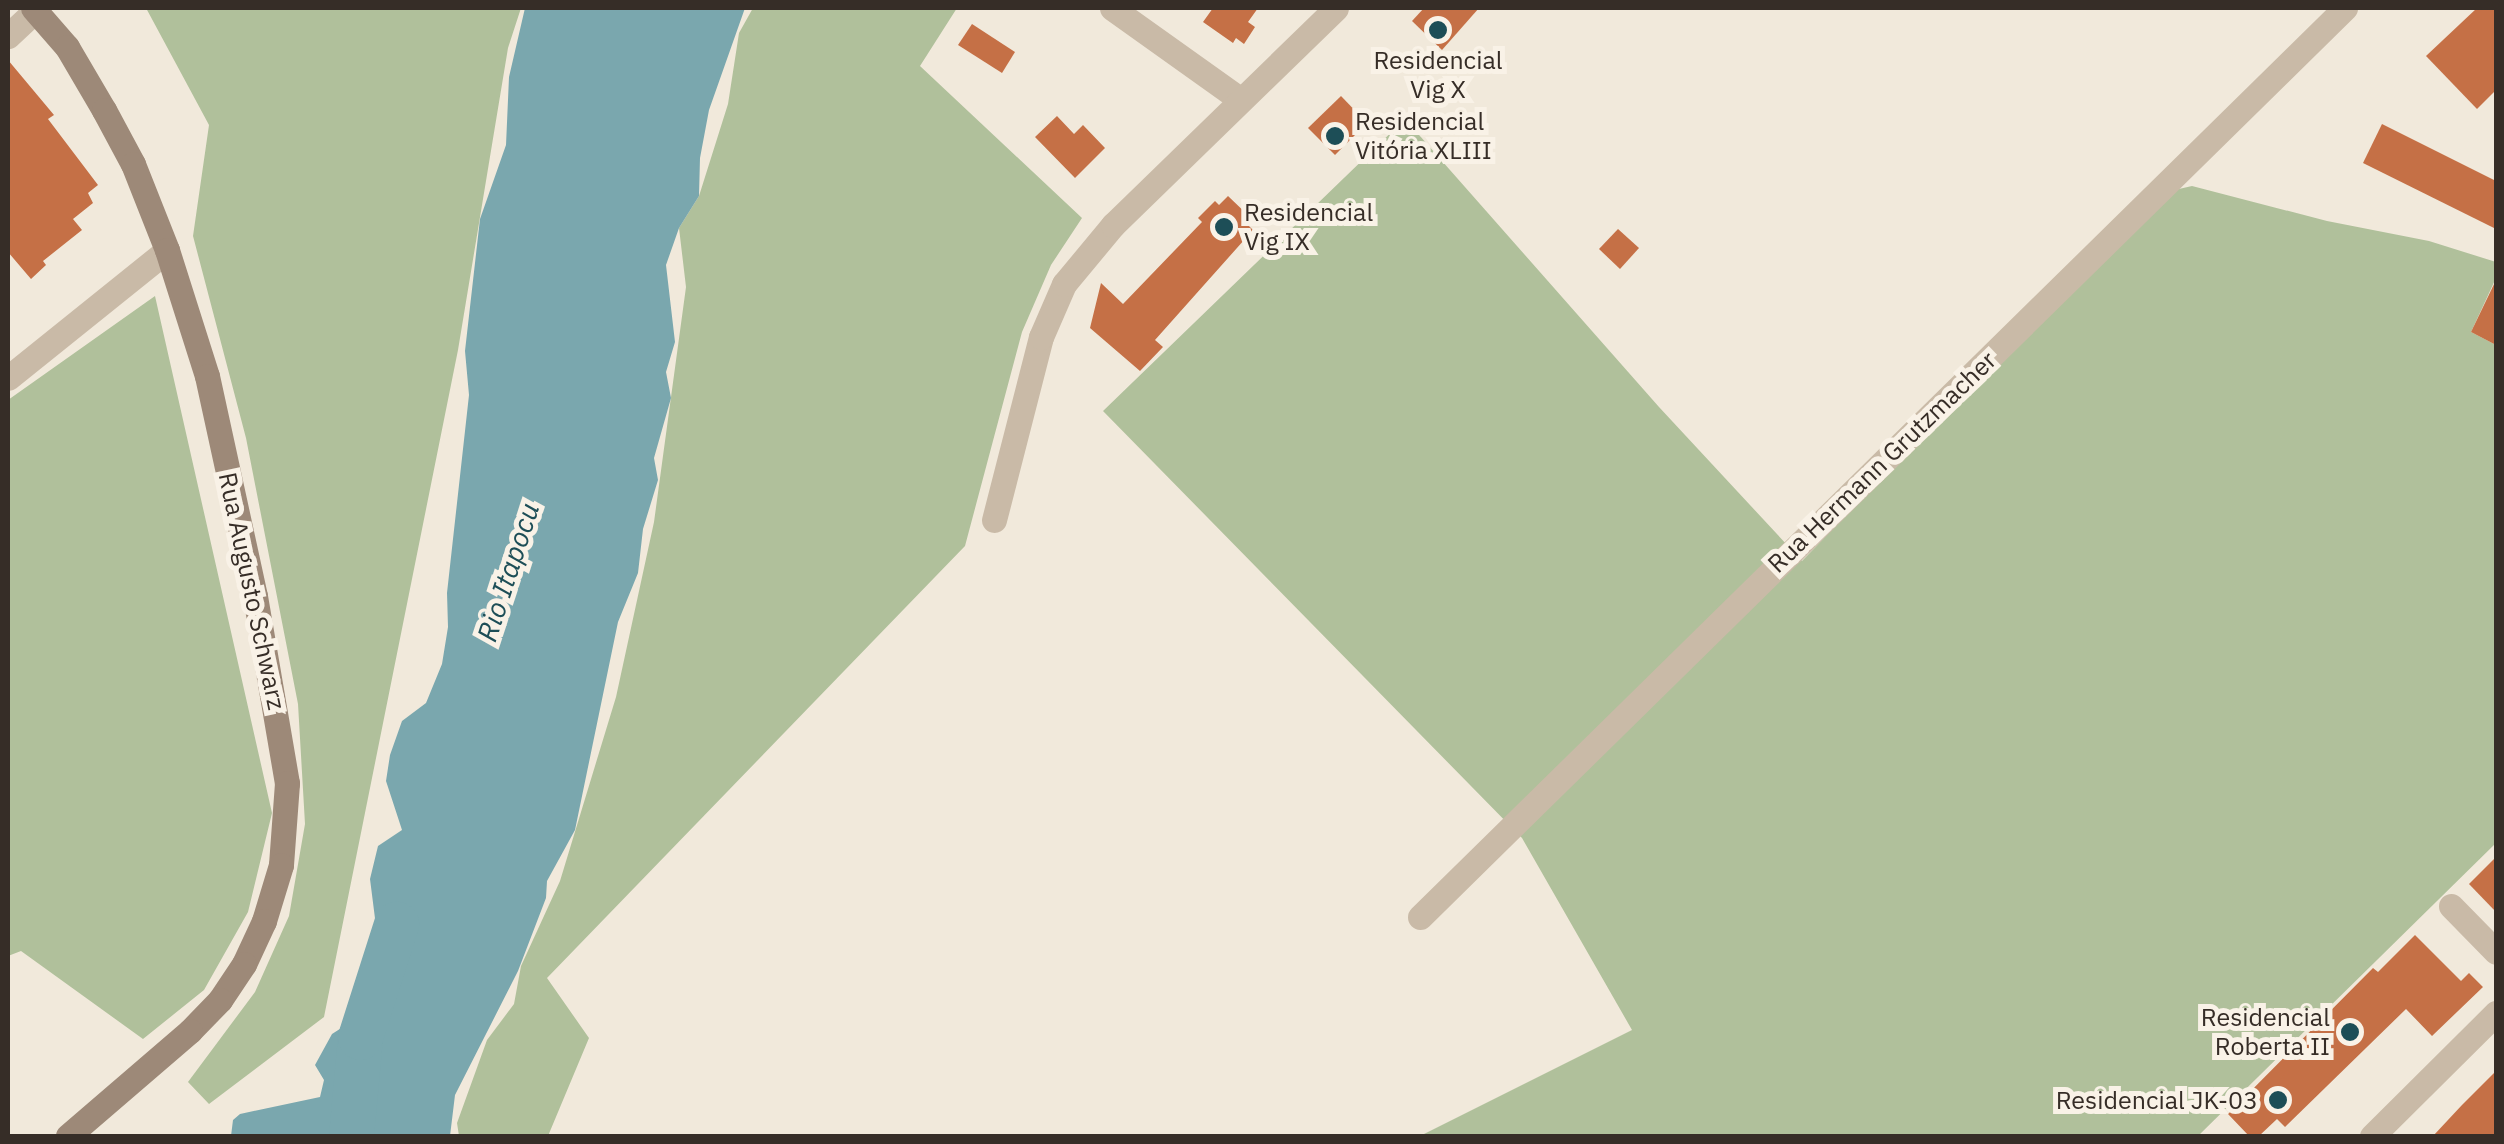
<!DOCTYPE html>
<meta charset="utf-8">
<style>
body{margin:0}
#map{position:relative;width:2504px;height:1144px;overflow:hidden;background:#f1e9db;font-family:"IBM Plex Sans",sans-serif}
div>[style]{position:absolute}
.green>*{inset:0;background:#b0c09b}
.water>*{inset:0;background:#7aa7ae}
.river>*{height:45px;margin:-22.5px;padding:0 22.5px;transform-origin:22.5px;border-radius:22.5px;background:#7aa7ae}
.building>*{inset:0;background:#c57046}
.minor>*{height:25px;margin:-12.5px;padding:0 12.5px;transform-origin:12.5px;border-radius:12.5px;background:#c9baa7}
.secondary>*{height:25px;margin:-12.5px;padding:0 12.5px;transform-origin:12.5px;border-radius:12.5px;background:#9d8978}
.dots>*{width:28px;height:28px;translate:-50% -50%;box-sizing:border-box;border:5px solid #f9f2e7;border-radius:50%}
span{translate:-50% -50%;white-space:nowrap;text-align:center;line-height:1.15;-webkit-text-stroke:10px #f9f2e7;paint-order:stroke}
.poi-label{font-size:25px;color:#362d27}
.left{translate:0 -50%;text-align:left}
.right{translate:-100% -50%;text-align:right}
.street-label{font-size:25px;color:#362d27}
.water-label{font-size:28px;color:#1d4e57;font-style:italic}
.frame{position:absolute;inset:0;border:10px solid #362d27;pointer-events:none}
</style>
<div id="map">
<div class="green">
<i style="clip-path:polygon(146px 8px,521px 8px,508px 48px,458px 350px,324px 1017px,209px 1104px,188px 1082px,255px 992px,289px 916px,305px 824px,298px 704px,246px 438px,193px 236px,209px 125px)"></i>
<i style="clip-path:polygon(753px 8px,957px 8px,920px 66px,1082px 218px,1051px 265px,1022px 332px,965px 546px,547px 978px,589px 1038px,548px 1136px,459px 1136px,457px 1123px,487px 1040px,514px 1004px,521px 966px,560px 881px,616px 697px,654px 522px,686px 287px,679px 228px,699px 196px,728px 104px,739px 33px)"></i>
<i style="clip-path:polygon(1405px 119px,1659px 407px,1802px 561px,2157px 194px,2192px 186px,2327px 221px,2429px 241px,2496px 262px,2496px 278px,2471px 332px,2496px 345px,2496px 843px,2198px 1136px,1420px 1136px,1632px 1030px,1522px 838px,1103px 411px)"></i>
<i style="clip-path:polygon(155px 296px,272px 813px,248px 912px,204px 990px,143px 1039px,21px 951px,8px 956px,8px 400px)"></i>
</div>
<div class="water">
<i style="clip-path:polygon(525px 8px,745px 8px,709px 110px,700px 158px,699px 196px,679px 228px,666px 265px,675px 342px,666px 372px,671px 398px,654px 458px,658px 480px,643px 529px,638px 573px,618px 622px,575px 830px,547px 881px,546px 898px,518px 971px,455px 1095px,450px 1136px,231px 1136px,233px 1120px,240px 1114px,320px 1097px,324px 1080px,315px 1065px,332px 1034px,382px 1002px,385px 983px,395px 981px,392px 976px,379px 980px,371px 973px,379px 950px,370px 879px,378px 846px,402px 830px,386px 781px,390px 755px,402px 721px,426px 703px,442px 664px,448px 627px,447px 593px,469px 395px,465px 351px,480px 219px,506px 145px,509px 77px)"></i>
</div>
<div class="river">
<i style="left:351px;top:1136px;width:99px;rotate:-84.8deg"></i>
<i style="left:360px;top:1037px;width:119px;rotate:-72.3deg"></i>
</div>
<div class="building">
<i style="clip-path:polygon(1213px 8px,1258px 8px,1248px 22px,1255px 27px,1244px 44px,1236px 38px,1233px 43px,1203px 22px)"></i>
<i style="clip-path:polygon(1424px 8px,1479px 8px,1442px 50px,1412px 21px)"></i>
<i style="clip-path:polygon(2477px 8px,2496px 8px,2496px 90px,2477px 109px,2426px 56px)"></i>
<i style="clip-path:polygon(972px 24px,1015px 52px,1002px 73px,958px 45px)"></i>
<i style="clip-path:polygon(8px 60px,54px 115px,48px 119px,98px 185px,88px 193px,93px 203px,73px 219px,82px 230px,43px 261px,46px 265px,31px 279px,8px 252px)"></i>
<i style="clip-path:polygon(1341px 96px,1367px 123px,1335px 155px,1308px 128px)"></i>
<i style="clip-path:polygon(1057px 116px,1074px 134px,1083px 125px,1105px 148px,1075px 178px,1035px 137px)"></i>
<i style="clip-path:polygon(2382px 124px,2496px 181px,2496px 229px,2363px 163px)"></i>
<i style="clip-path:polygon(1228px 196px,1252px 219px,1247px 224px,1253px 230px,1155px 340px,1163px 347px,1140px 371px,1090px 328px,1101px 283px,1123px 304px,1202px 222px,1198px 218px,1215px 201px,1219px 205px)"></i>
<i style="clip-path:polygon(1618px 229px,1639px 248px,1620px 269px,1599px 249px)"></i>
<i style="clip-path:polygon(2496px 280px,2496px 345px,2471px 332px)"></i>
<i style="clip-path:polygon(2496px 857px,2496px 912px,2469px 884px)"></i>
<i style="clip-path:polygon(2415px 935px,2461px 981px,2469px 973px,2483px 987px,2432px 1036px,2406px 1009px,2285px 1127px,2277px 1119px,2259px 1136px,2249px 1136px,2228px 1114px,2373px 968px,2378px 972px)"></i>
<i style="clip-path:polygon(2496px 1071px,2496px 1136px,2433px 1136px,2462px 1105px)"></i>
</div>
<div class="minor">
<i style="left:1112px;top:8px;width:158px;rotate:35.5deg"></i>
<i style="left:8px;top:36px;width:38px;rotate:-43deg"></i>
<i style="left:8px;top:378px;width:204px;rotate:-38.8deg"></i>
<i style="left:994px;top:520px;width:189px;rotate:-75.6deg"></i>
<i style="left:1041px;top:337px;width:58px;rotate:-66.5deg"></i>
<i style="left:1064px;top:284px;width:77px;rotate:-50.3deg"></i>
<i style="left:1113px;top:225px;width:311px;rotate:-44.2deg"></i>
<i style="left:2451px;top:906px;width:64px;rotate:45.6deg"></i>
<i style="left:1420px;top:917px;width:1297px;rotate:-44.5deg"></i>
<i style="left:2372px;top:1136px;width:175px;rotate:-44.8deg"></i>
</div>
<div class="secondary">
<i style="left:33px;top:8px;width:52px;rotate:48.9deg"></i>
<i style="left:67px;top:47px;width:73px;rotate:59.6deg"></i>
<i style="left:104px;top:110px;width:61px;rotate:61.8deg"></i>
<i style="left:133px;top:164px;width:92px;rotate:68.4deg"></i>
<i style="left:167px;top:250px;width:132px;rotate:72.4deg"></i>
<i style="left:207px;top:376px;width:225px;rotate:77.7deg"></i>
<i style="left:255px;top:596px;width:190px;rotate:80.3deg"></i>
<i style="left:287px;top:783px;width:82px;rotate:94.2deg"></i>
<i style="left:281px;top:865px;width:59px;rotate:106.9deg"></i>
<i style="left:264px;top:921px;width:47px;rotate:114.9deg"></i>
<i style="left:244px;top:964px;width:43px;rotate:123.7deg"></i>
<i style="left:220px;top:1000px;width:43px;rotate:134.1deg"></i>
<i style="left:190px;top:1031px;width:161px;rotate:139.3deg"></i>
</div>
<div class="dots">
<i style="left:1438px;top:30px;background:#1d4e57"></i>
<i style="left:1335px;top:136px;background:#1d4e57"></i>
<i style="left:1224px;top:227px;background:#1d4e57"></i>
<i style="left:2350px;top:1032px;background:#1d4e57"></i>
<i style="left:2278px;top:1100px;background:#1d4e57"></i>
</div>
<div class="poi-label">
<span style="left:1438px;top:75px">Residencial<br>Vig X</span>
<span class="left" style="left:1355px;top:136px">Residencial<br>Vitória XLIII</span>
<span class="left" style="left:1244px;top:227px">Residencial<br>Vig IX</span>
<span class="right" style="left:2330px;top:1032px">Residencial<br>Roberta II</span>
<span class="right" style="left:2258px;top:1100px">Residencial JK-03</span>
</div>
<div class="street-label">
<span style="left:1882px;top:462px;rotate:-44deg">Rua Hermann Grutzmacher</span>
<span style="left:252px;top:591px;rotate:78deg">Rua Augusto Schwarz</span>
</div>
<div class="water-label">
<span style="left:508px;top:572px;rotate:-72deg">Rio Itapocu</span>
</div>
<div class="frame"></div>
</div>
